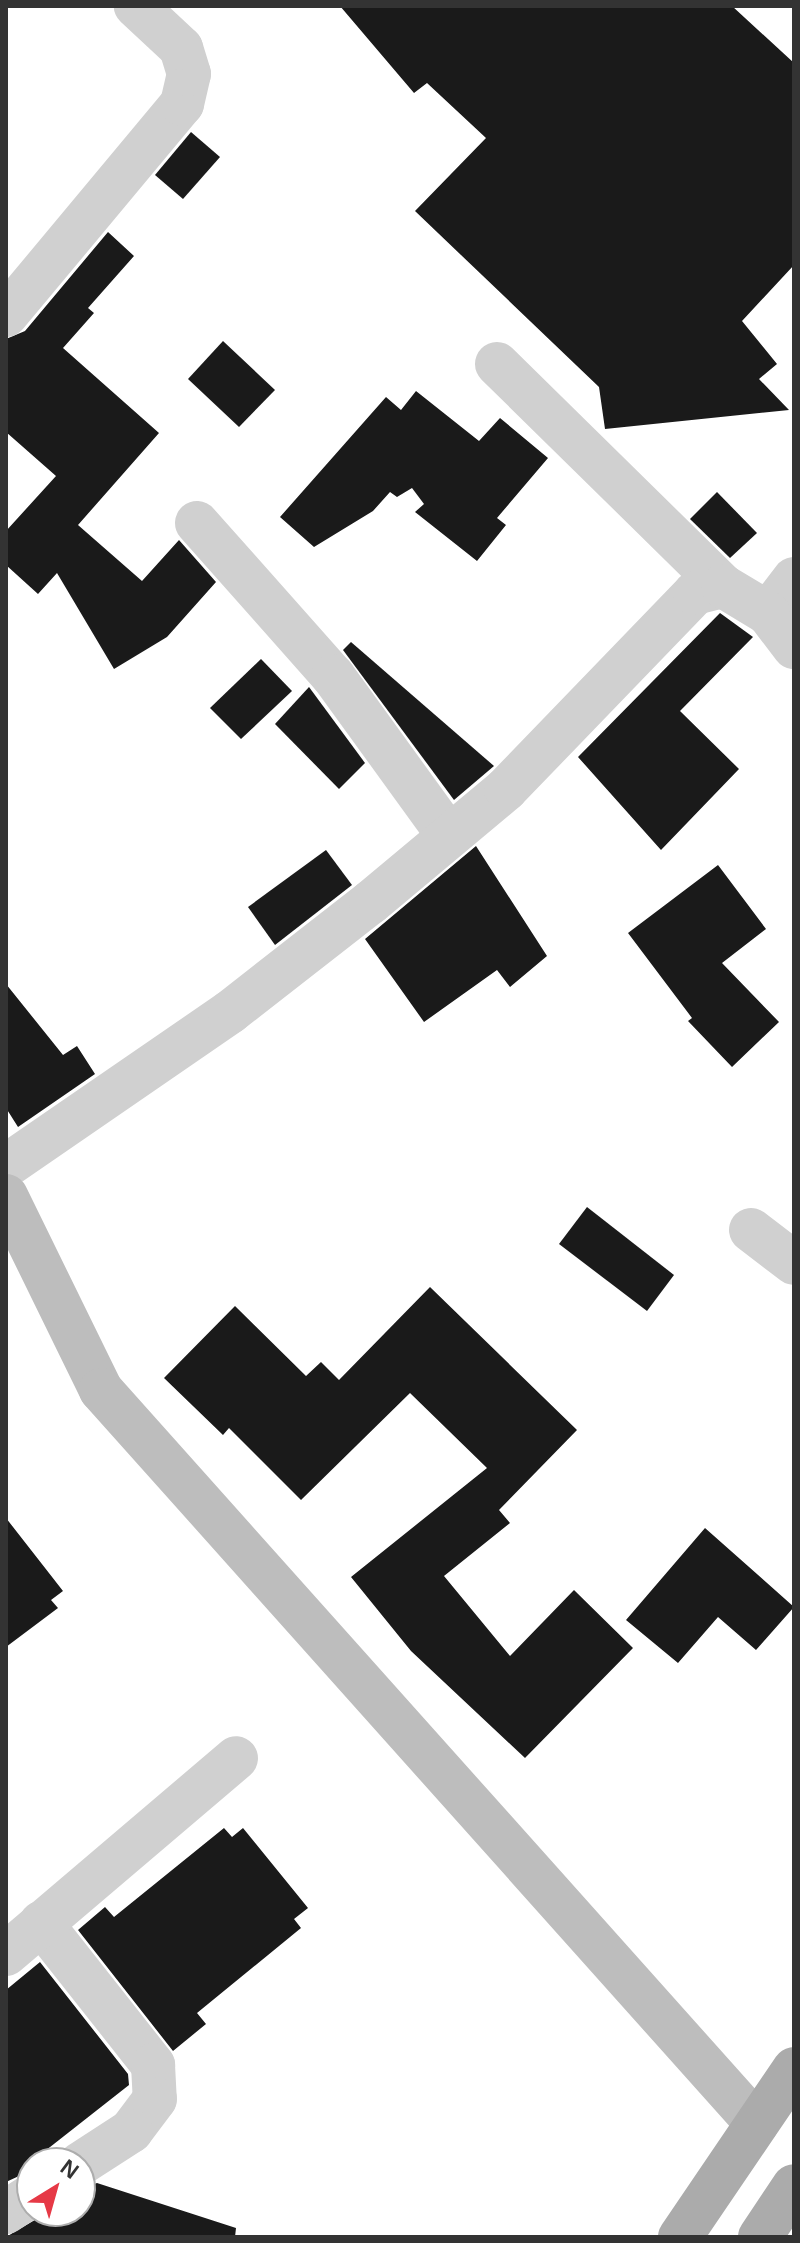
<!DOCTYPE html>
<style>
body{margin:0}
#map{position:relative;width:800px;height:2243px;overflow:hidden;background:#fff;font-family:Arial,sans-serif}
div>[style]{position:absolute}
.building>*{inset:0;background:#1a1a1a}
.street>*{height:44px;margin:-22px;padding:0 22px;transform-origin:22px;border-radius:22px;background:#d0d0d0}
.secondary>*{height:44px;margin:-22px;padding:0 22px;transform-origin:22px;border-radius:22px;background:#bdbdbd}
.primary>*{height:44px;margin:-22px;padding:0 22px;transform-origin:22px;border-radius:22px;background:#ababab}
span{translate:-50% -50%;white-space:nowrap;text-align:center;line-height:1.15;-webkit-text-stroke:8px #fff;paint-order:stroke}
.frame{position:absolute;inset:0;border:8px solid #333;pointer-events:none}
.north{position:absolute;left:16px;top:2147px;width:80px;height:80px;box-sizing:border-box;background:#fff;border:2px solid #adadad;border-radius:50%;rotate:37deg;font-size:22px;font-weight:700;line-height:32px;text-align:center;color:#333}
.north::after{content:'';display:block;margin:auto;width:28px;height:36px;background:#e63946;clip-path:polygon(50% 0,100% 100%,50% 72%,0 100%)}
</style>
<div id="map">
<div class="building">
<i style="clip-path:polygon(340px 6px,732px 6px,794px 63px,794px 265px,742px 321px,777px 364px,759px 379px,789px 410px,605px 429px,599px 387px,415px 211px,486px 138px,427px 83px,414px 93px)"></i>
<i style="clip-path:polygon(191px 132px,220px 157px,183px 199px,155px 175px)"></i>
<i style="clip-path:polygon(108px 232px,134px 256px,88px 308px,94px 313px,63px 348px,159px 433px,78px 525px,142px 581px,179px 540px,216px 582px,167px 637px,114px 669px,57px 573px,38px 594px,6px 565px,6px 531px,56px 476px,6px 432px,6px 339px,25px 331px)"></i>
<i style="clip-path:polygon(223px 341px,275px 390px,239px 427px,188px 379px)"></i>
<i style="clip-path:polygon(416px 391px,479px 441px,500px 418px,548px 458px,497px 518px,506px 525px,477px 561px,415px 512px,424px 504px,412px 488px,397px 497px,390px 492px,373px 511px,314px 547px,280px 517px,386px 397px,401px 410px)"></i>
<i style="clip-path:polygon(717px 492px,757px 533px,730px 558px,690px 519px)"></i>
<i style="clip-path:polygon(720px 613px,753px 637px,680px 711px,739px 769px,661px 850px,578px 757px)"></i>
<i style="clip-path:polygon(351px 642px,494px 766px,454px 800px,343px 650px)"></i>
<i style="clip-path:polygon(261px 659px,292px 691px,241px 739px,210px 708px)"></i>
<i style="clip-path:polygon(309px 687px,365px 763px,339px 789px,275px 724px)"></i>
<i style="clip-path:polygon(476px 846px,547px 956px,510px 987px,497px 970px,424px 1022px,365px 939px)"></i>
<i style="clip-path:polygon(326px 850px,352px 885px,275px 945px,248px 907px)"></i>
<i style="clip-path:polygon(718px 865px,766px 929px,722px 963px,779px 1022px,732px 1067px,688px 1021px,692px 1018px,628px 933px)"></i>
<i style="clip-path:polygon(6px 984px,63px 1055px,77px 1046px,95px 1074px,18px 1127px,6px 1108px)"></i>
<i style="clip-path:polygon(587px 1207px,674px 1275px,647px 1311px,559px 1244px)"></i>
<i style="clip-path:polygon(430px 1287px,577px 1430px,499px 1510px,510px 1523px,444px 1576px,510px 1656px,574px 1590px,633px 1648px,525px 1758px,411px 1651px,351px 1577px,487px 1468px,410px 1393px,301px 1500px,229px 1428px,223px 1435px,164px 1378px,235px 1306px,306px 1376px,321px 1362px,339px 1380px)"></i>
<i style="clip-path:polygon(6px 1518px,63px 1591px,51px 1600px,58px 1608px,6px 1647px)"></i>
<i style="clip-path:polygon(705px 1528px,794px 1607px,756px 1650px,718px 1617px,678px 1663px,626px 1620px)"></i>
<i style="clip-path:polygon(224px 1828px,232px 1837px,243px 1828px,308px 1908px,294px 1919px,301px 1928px,197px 2013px,206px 2024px,173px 2051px,78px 1930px,105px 1907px,114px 1917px)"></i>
<i style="clip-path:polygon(40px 1962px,128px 2074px,129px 2085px,31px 2162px,36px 2163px,32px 2170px,6px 2182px,6px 1990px)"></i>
<i style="clip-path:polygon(97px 2183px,236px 2228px,235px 2237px,6px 2237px,50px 2211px,80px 2211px,80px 2189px)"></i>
</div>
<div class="street">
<i style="left:6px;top:315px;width:275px;rotate:-50.2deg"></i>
<i style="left:182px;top:104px;width:31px;rotate:-77deg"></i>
<i style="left:189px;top:74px;width:27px;rotate:-107deg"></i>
<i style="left:181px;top:48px;width:62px;rotate:-137deg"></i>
<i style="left:497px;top:364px;width:317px;rotate:44.5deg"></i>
<i style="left:197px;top:523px;width:205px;rotate:48.4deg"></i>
<i style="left:333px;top:676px;width:198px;rotate:54.1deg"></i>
<i style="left:794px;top:579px;width:43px;rotate:127.4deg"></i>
<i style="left:768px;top:613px;width:43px;rotate:52.6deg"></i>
<i style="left:6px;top:1166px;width:272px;rotate:-34.5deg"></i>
<i style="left:230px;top:1012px;width:179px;rotate:-38deg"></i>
<i style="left:371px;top:902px;width:176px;rotate:-39.9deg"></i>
<i style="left:506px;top:789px;width:272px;rotate:-46deg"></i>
<i style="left:695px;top:593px;width:29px;rotate:-14deg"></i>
<i style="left:723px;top:586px;width:52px;rotate:31deg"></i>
<i style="left:751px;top:1230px;width:54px;rotate:37.5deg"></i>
<i style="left:41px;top:1923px;width:181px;rotate:51.7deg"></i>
<i style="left:153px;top:2065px;width:34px;rotate:87deg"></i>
<i style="left:155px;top:2099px;width:40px;rotate:127deg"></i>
<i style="left:131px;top:2131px;width:61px;rotate:147.1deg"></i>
<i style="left:6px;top:1954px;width:302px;rotate:-40.4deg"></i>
<i style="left:6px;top:2212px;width:31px;rotate:-33deg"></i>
</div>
<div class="secondary">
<i style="left:6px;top:1196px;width:216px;rotate:63.9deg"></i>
<i style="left:101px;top:1390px;width:984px;rotate:48.21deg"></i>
</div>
<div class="primary">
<i style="left:680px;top:2237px;width:203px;rotate:-55.8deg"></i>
<i style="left:760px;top:2237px;width:61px;rotate:-56.3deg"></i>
</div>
<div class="frame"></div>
<div class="north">N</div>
</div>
